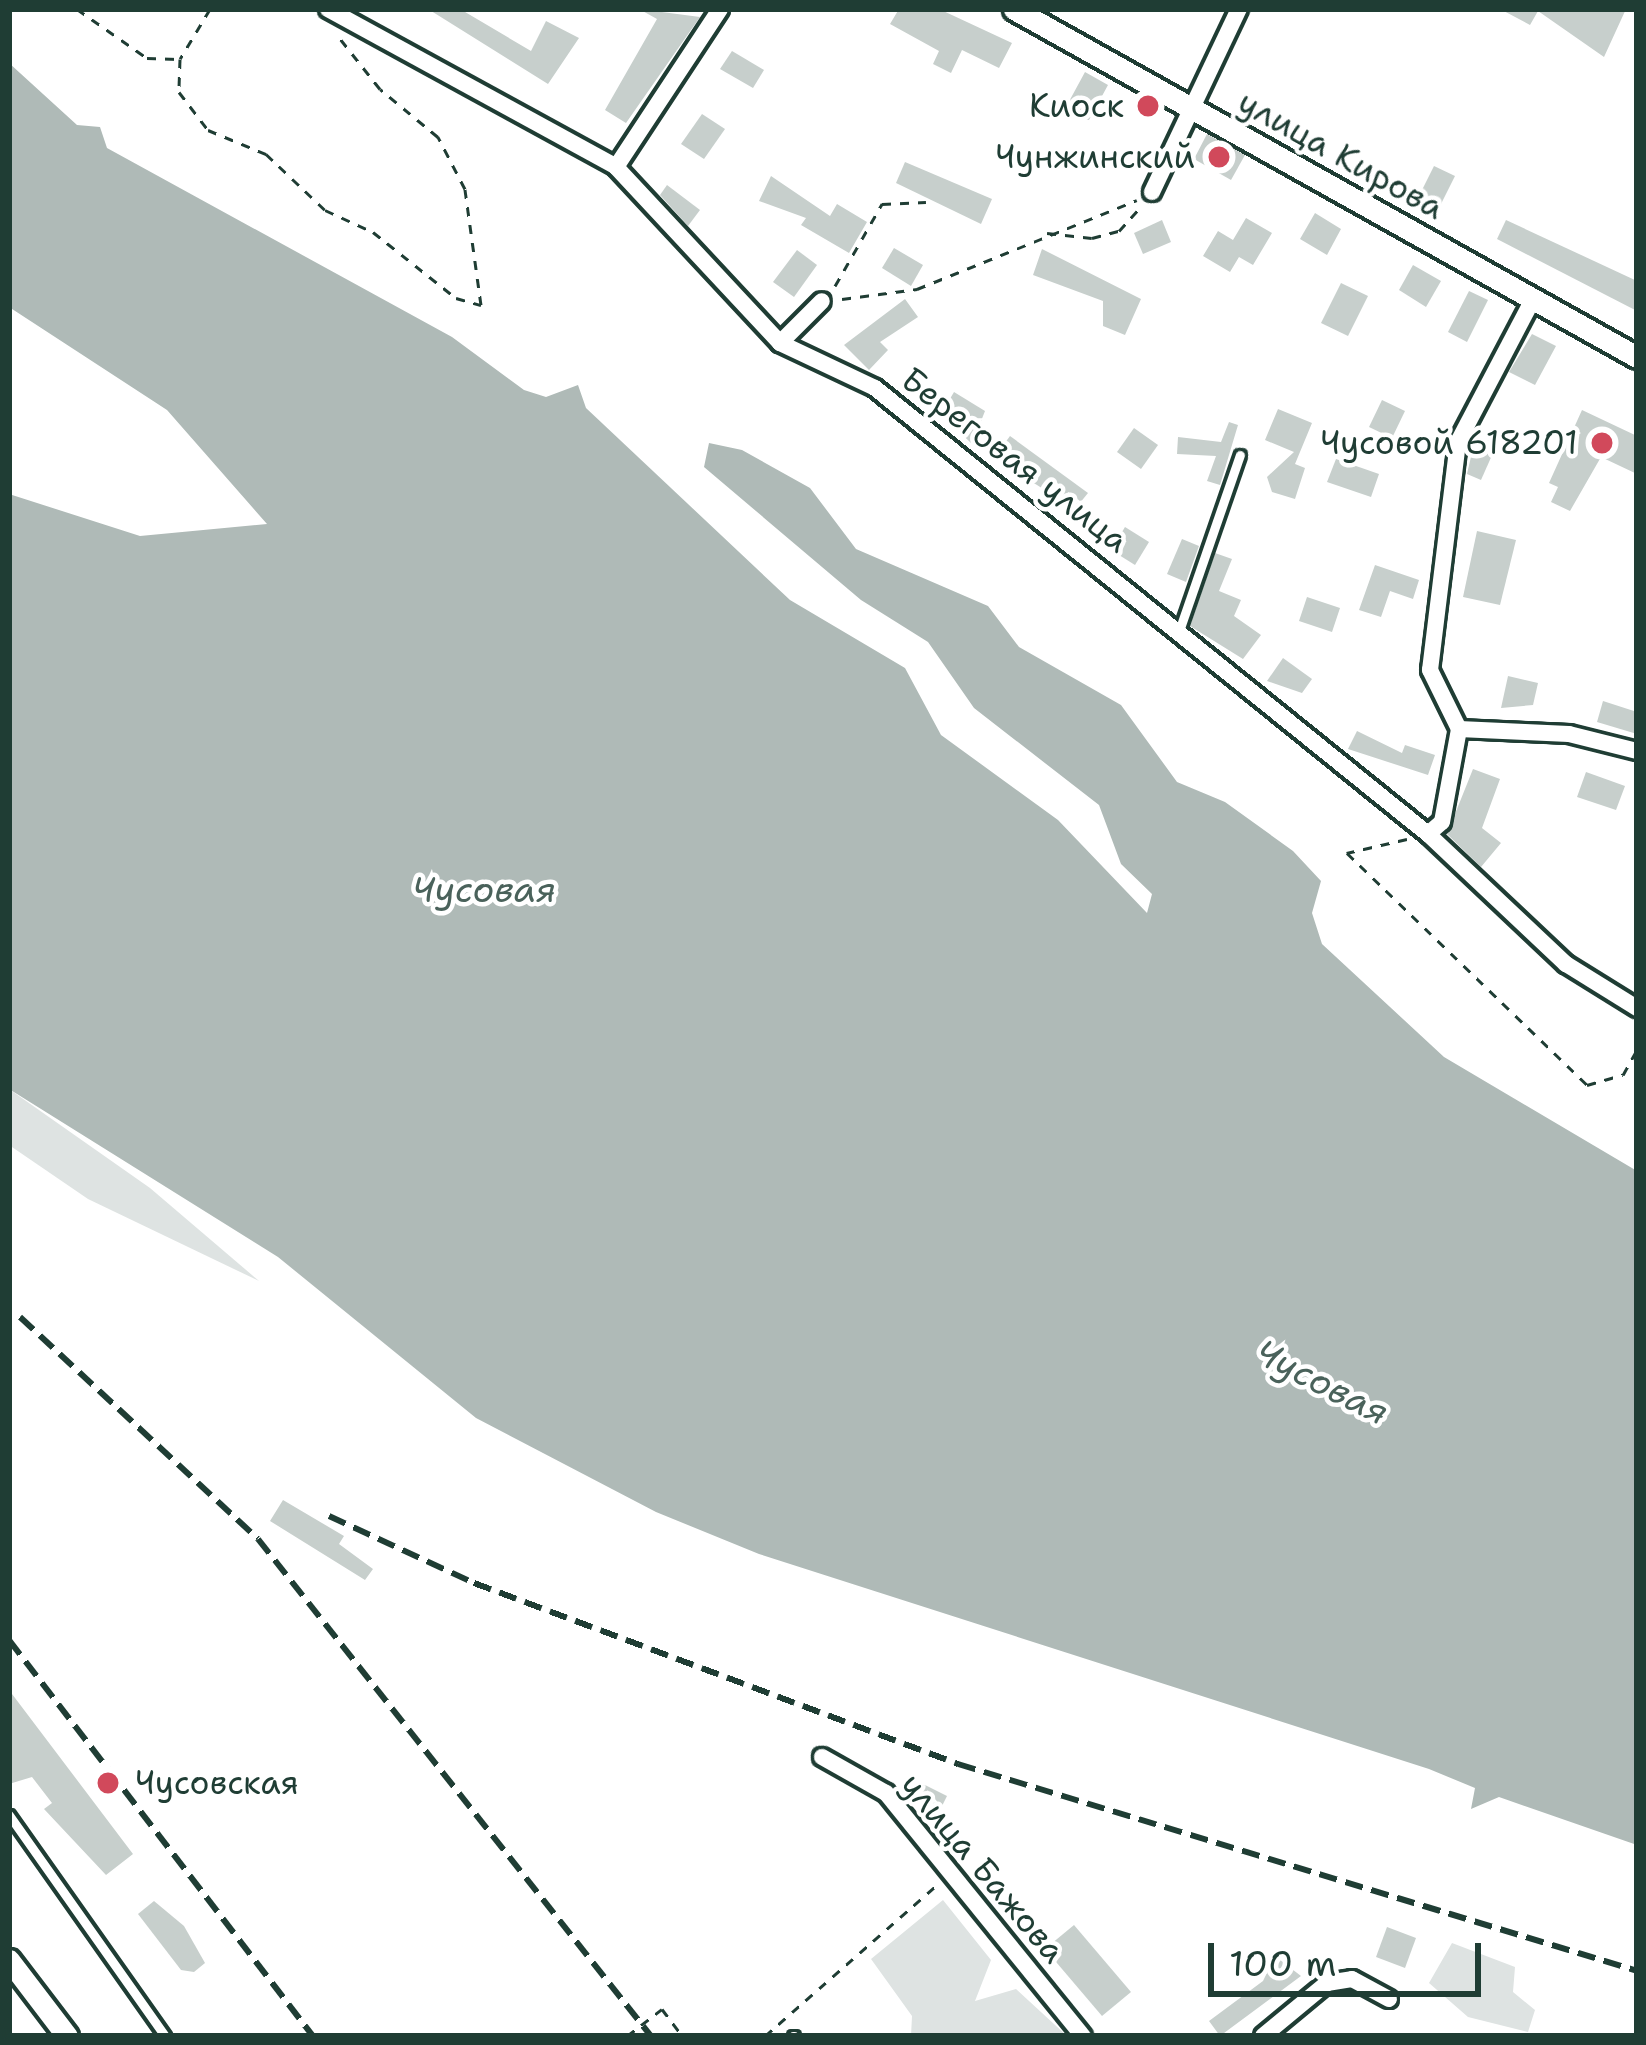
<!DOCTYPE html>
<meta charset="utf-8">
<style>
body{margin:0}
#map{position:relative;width:1646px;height:2045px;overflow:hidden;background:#fff;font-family:"Shantell Sans",sans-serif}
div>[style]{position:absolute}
.green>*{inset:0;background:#dee3e2}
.water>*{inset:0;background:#afbab7}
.building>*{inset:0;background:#c7cfcc}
.path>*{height:3px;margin-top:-1.5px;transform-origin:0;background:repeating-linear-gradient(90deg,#1f3d34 0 9px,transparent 0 18px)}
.roads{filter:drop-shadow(3px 0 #1f3d34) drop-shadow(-3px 0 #1f3d34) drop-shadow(0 3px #1f3d34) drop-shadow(0 -3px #1f3d34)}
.service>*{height:9px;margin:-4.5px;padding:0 4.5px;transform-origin:4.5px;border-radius:4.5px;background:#fff}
.minor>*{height:16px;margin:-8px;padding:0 8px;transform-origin:8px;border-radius:8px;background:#fff}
.tertiary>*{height:21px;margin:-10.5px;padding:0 10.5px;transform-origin:10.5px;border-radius:10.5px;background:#fff}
.rail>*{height:6px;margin-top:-3px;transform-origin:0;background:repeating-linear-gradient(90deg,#1f3d34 0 18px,transparent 0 27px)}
.path-bridge>*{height:3px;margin-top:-1.5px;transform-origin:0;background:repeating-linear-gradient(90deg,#1f3d34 0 9px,transparent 0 18px)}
.dots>*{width:33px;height:33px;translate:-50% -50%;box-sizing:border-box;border:6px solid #fff;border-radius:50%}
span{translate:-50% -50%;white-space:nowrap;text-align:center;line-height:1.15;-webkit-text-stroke:9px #fff;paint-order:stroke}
.poi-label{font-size:33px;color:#1f3d34}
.right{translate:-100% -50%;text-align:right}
.left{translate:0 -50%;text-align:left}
.street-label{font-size:33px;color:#1f3d34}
.water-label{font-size:36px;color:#4a625b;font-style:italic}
.frame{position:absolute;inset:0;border:12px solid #1f3d34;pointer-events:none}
.scale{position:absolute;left:1208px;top:1943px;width:273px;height:54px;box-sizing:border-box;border:6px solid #1f3d34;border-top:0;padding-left:15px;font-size:36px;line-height:42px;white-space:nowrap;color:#1f3d34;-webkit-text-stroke:9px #fff;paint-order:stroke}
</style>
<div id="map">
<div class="green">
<i style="clip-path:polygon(9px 1089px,150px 1188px,259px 1281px,88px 1199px,9px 1145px)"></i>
<i style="clip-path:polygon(943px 1900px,991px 1960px,975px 2001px,1016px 1989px,1067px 2036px,911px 2036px,912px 2016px,871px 1959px)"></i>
<i style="clip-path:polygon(1452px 1943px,1515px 1967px,1513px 1992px,1535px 2010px,1528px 2032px,1468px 2017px,1429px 1983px)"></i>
</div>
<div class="water">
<i style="clip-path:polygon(9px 63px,77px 125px,100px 127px,107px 148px,452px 337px,524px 390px,546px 397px,578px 385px,586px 408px,790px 600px,905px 668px,941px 735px,1058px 820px,1147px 913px,1152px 894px,1121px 864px,1099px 805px,974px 708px,928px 642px,861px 600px,704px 467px,709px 443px,742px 450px,810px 488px,856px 549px,988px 606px,1019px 647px,1121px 705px,1177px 782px,1225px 802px,1293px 851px,1321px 881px,1312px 913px,1322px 944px,1444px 1057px,1637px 1171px,1637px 1845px,1499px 1797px,1471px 1809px,1475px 1788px,1429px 1769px,759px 1554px,656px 1512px,476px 1418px,278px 1257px,9px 1089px,9px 494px,140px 536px,267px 524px,167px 410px,9px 307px)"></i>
</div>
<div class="building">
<i style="clip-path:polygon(428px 9px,460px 9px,531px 51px,546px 21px,579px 38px,548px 84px)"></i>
<i style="clip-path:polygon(639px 9px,700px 17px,626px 123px,605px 110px,657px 19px)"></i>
<i style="clip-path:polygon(899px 9px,939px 9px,1012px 43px,999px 68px,962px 50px,951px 73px,933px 64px,939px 51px,890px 24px)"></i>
<i style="clip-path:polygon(1500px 9px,1626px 9px,1604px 57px,1538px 11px,1530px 25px)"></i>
<i style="clip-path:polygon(732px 51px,764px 70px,753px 88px,720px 69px)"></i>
<i style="clip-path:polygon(1085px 72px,1108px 85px,1089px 120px,1049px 115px,1056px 102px,1066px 107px)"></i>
<i style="clip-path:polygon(702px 114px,725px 129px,704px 159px,681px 144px)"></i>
<i style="clip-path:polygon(1207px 134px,1245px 155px,1231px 180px,1194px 159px)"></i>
<i style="clip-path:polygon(905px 162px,992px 199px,981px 224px,896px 183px)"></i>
<i style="clip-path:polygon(1434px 166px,1455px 176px,1441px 204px,1420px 194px)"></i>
<i style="clip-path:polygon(771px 176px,830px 216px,837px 204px,867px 222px,849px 253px,801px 225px,806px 218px,759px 201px)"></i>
<i style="clip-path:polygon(667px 185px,700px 210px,688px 226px,660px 195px)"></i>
<i style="clip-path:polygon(1315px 213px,1341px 229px,1327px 255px,1300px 239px)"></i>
<i style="clip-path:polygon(1246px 218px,1272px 233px,1253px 265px,1239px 257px,1230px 272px,1203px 256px,1218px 231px,1233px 240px)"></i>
<i style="clip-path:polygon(1162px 220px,1171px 242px,1143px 254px,1134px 233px)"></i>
<i style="clip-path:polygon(1506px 220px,1637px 281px,1637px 311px,1497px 239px)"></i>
<i style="clip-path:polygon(894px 248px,923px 265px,911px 286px,882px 268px)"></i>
<i style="clip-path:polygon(1042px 249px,1141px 299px,1125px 335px,1103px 326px,1103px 301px,1033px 275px)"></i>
<i style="clip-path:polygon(797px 250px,817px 265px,794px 297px,773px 282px)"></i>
<i style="clip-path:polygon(1413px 265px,1441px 281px,1426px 307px,1399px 290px)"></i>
<i style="clip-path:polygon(1341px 283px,1368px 296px,1348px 336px,1321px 323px)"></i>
<i style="clip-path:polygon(1469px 291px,1488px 300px,1467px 342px,1448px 332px)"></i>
<i style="clip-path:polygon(905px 299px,918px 317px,880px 342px,888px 350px,869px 370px,844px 345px)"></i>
<i style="clip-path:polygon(1532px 334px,1556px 346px,1535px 385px,1509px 372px)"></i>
<i style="clip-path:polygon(954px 392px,985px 411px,972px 444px,941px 414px)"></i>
<i style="clip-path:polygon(1382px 400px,1405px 411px,1392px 438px,1369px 427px)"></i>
<i style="clip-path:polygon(1278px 409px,1312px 423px,1295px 464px,1305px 468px,1295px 499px,1272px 492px,1267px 477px,1294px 452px,1265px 440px)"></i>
<i style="clip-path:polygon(1582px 410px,1637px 436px,1637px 474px,1601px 457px,1570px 511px,1551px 502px,1558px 487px,1549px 483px)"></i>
<i style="clip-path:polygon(1229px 422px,1238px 425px,1220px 485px,1207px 481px,1216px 456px,1177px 454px,1178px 437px,1221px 442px)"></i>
<i style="clip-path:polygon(1134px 428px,1158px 445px,1141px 469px,1117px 452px)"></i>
<i style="clip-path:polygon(1476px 435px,1497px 444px,1481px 480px,1467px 474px)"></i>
<i style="clip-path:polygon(1010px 436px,1088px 493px,1075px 509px,994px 458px)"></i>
<i style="clip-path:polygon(1336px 459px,1379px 474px,1371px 497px,1327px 482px)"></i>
<i style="clip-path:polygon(1125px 527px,1149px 542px,1135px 565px,1111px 550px)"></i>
<i style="clip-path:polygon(1477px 531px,1516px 540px,1500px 605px,1463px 597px)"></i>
<i style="clip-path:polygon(1182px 539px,1199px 546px,1186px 582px,1167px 574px)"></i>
<i style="clip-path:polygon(1215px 553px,1232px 559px,1219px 591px,1241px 600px,1234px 616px,1261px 635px,1243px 659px,1190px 626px)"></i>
<i style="clip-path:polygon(1375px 565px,1419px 580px,1413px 599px,1390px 591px,1381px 617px,1359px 610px)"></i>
<i style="clip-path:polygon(1307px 597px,1340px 608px,1332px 632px,1299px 621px)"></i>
<i style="clip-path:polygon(1283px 658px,1312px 679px,1302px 693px,1267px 681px)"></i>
<i style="clip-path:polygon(1508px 676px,1538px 683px,1533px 705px,1501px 708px)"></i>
<i style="clip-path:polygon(1603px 701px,1637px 712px,1637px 734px,1597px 722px)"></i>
<i style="clip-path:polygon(1357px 731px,1402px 753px,1405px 745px,1435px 755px,1428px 775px,1348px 749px)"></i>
<i style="clip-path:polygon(1473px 769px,1500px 779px,1482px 828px,1501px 843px,1481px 867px,1447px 834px)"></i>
<i style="clip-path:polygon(1586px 772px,1625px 786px,1616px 810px,1577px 797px)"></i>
<i style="clip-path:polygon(283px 1500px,344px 1536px,339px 1544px,373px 1569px,365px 1580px,270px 1521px)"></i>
<i style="clip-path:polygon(9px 1690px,133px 1854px,106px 1875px,44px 1809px,52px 1803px,32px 1777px,9px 1784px)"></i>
<i style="clip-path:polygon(907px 1776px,947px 1796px,938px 1814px,900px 1790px)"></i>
<i style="clip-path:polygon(154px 1901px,184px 1926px,205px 1963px,194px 1972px,181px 1970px,138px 1914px)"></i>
<i style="clip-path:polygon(1074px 1925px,1131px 1992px,1102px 2016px,1045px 1949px)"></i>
<i style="clip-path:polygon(1387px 1927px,1416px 1938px,1405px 1968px,1376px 1957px)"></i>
<i style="clip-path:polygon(1275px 1956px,1301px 1976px,1220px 2036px,1209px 2021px,1263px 1981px)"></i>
</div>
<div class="path">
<i style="left:77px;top:9px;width:85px;rotate:35deg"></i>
<i style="left:147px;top:58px;width:31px;rotate:2deg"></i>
<i style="left:210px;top:9px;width:58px;rotate:121deg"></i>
<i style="left:180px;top:59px;width:33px;rotate:92deg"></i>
<i style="left:179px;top:92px;width:48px;rotate:52.7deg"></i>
<i style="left:208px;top:130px;width:63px;rotate:22.5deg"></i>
<i style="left:266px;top:154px;width:81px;rotate:43.5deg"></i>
<i style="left:325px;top:210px;width:53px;rotate:24.6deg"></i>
<i style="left:373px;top:232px;width:106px;rotate:38.5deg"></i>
<i style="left:456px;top:298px;width:26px;rotate:16deg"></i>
<i style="left:481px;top:305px;width:117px;rotate:-97.9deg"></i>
<i style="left:465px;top:189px;width:59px;rotate:-117.4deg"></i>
<i style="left:438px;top:137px;width:75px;rotate:-140.4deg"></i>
<i style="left:380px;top:89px;width:68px;rotate:-128.4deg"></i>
<i style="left:1047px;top:233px;width:45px;rotate:6.3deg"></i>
<i style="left:1092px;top:238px;width:28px;rotate:-15deg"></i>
<i style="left:1119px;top:231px;width:31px;rotate:-48deg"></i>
<i style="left:835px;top:286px;width:95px;rotate:-60.2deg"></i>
<i style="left:882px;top:204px;width:44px;rotate:-2.6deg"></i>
<i style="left:842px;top:299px;width:76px;rotate:-7.6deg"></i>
<i style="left:917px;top:289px;width:237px;rotate:-22deg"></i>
<i style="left:1407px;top:839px;width:62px;rotate:166.9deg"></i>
<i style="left:1347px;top:853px;width:334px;rotate:44deg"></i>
<i style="left:1587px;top:1085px;width:37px;rotate:-16deg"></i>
<i style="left:1623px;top:1075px;width:29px;rotate:-61deg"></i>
<i style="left:662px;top:2009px;width:34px;rotate:53deg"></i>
<i style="left:765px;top:2036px;width:232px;rotate:-41.3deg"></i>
</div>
<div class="roads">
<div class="service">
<i style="left:1180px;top:628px;width:183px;rotate:-70.9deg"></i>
<i style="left:9px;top:1815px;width:271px;rotate:54.8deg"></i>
<i style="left:793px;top:2036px;width:1px"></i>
</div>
<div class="minor">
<i style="left:328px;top:9px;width:328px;rotate:28.7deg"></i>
<i style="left:616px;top:167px;width:241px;rotate:47deg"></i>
<i style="left:780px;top:343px;width:105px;rotate:25.3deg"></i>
<i style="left:875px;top:388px;width:710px;rotate:38.89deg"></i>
<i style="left:1428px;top:834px;width:190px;rotate:43.3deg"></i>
<i style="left:1566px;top:964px;width:84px;rotate:31.8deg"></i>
<i style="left:616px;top:167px;width:189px;rotate:-56.6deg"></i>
<i style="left:1152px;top:192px;width:203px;rotate:-64.6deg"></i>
<i style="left:780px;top:343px;width:59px;rotate:-45deg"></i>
<i style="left:1459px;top:729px;width:110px;rotate:2.6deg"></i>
<i style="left:1569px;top:734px;width:70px;rotate:14deg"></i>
<i style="left:1428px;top:834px;width:18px;rotate:-41deg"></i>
<i style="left:1442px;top:822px;width:95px;rotate:-79.6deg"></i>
<i style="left:1459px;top:729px;width:66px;rotate:-116.2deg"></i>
<i style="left:1430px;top:670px;width:230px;rotate:-83deg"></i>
<i style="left:1458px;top:442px;width:161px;rotate:-62.3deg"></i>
<i style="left:822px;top:1757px;width:73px;rotate:29.4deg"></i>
<i style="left:886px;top:1793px;width:313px;rotate:51deg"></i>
<i style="left:1263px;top:2036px;width:83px;rotate:-39.6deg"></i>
<i style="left:1327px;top:1983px;width:25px;rotate:-9deg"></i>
<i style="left:1352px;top:1979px;width:42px;rotate:28.4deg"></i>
</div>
<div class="tertiary">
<i style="left:1014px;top:9px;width:714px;rotate:29.19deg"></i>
<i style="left:9px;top:1960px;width:96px;rotate:52.7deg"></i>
</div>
</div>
<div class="rail">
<i style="left:20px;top:1317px;width:325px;rotate:43deg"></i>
<i style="left:258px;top:1539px;width:634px;rotate:51.67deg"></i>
<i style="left:329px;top:1516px;width:160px;rotate:24.8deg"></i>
<i style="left:474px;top:1583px;width:517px;rotate:20.5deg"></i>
<i style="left:958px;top:1764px;width:710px;rotate:16.95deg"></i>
<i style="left:9px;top:1640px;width:499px;rotate:52.5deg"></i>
</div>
<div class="path-bridge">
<i style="left:627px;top:2036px;width:44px;rotate:-37.6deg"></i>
</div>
<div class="dots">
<i style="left:1148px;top:106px;background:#d1495b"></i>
<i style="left:1219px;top:157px;background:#d1495b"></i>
<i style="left:1602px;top:443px;background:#d1495b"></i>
<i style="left:108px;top:1783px;background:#d1495b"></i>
</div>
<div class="poi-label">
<span class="right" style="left:1124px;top:106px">Киоск</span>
<span class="right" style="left:1195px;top:157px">Чунжинский</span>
<span class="right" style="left:1578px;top:443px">Чусовой 618201</span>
<span class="left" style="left:135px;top:1783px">Чусовская</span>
</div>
<div class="street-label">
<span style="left:1341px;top:155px;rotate:29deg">улица Кирова</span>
<span style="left:1015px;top:460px;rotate:38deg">Береговая улица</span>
<span style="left:983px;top:1868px;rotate:50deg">улица Бажова</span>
</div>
<div class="water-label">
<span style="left:484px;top:890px">Чусовая</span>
<span style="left:1322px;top:1382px;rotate:27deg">Чусовая</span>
</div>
<div class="frame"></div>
<div class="scale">100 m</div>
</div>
